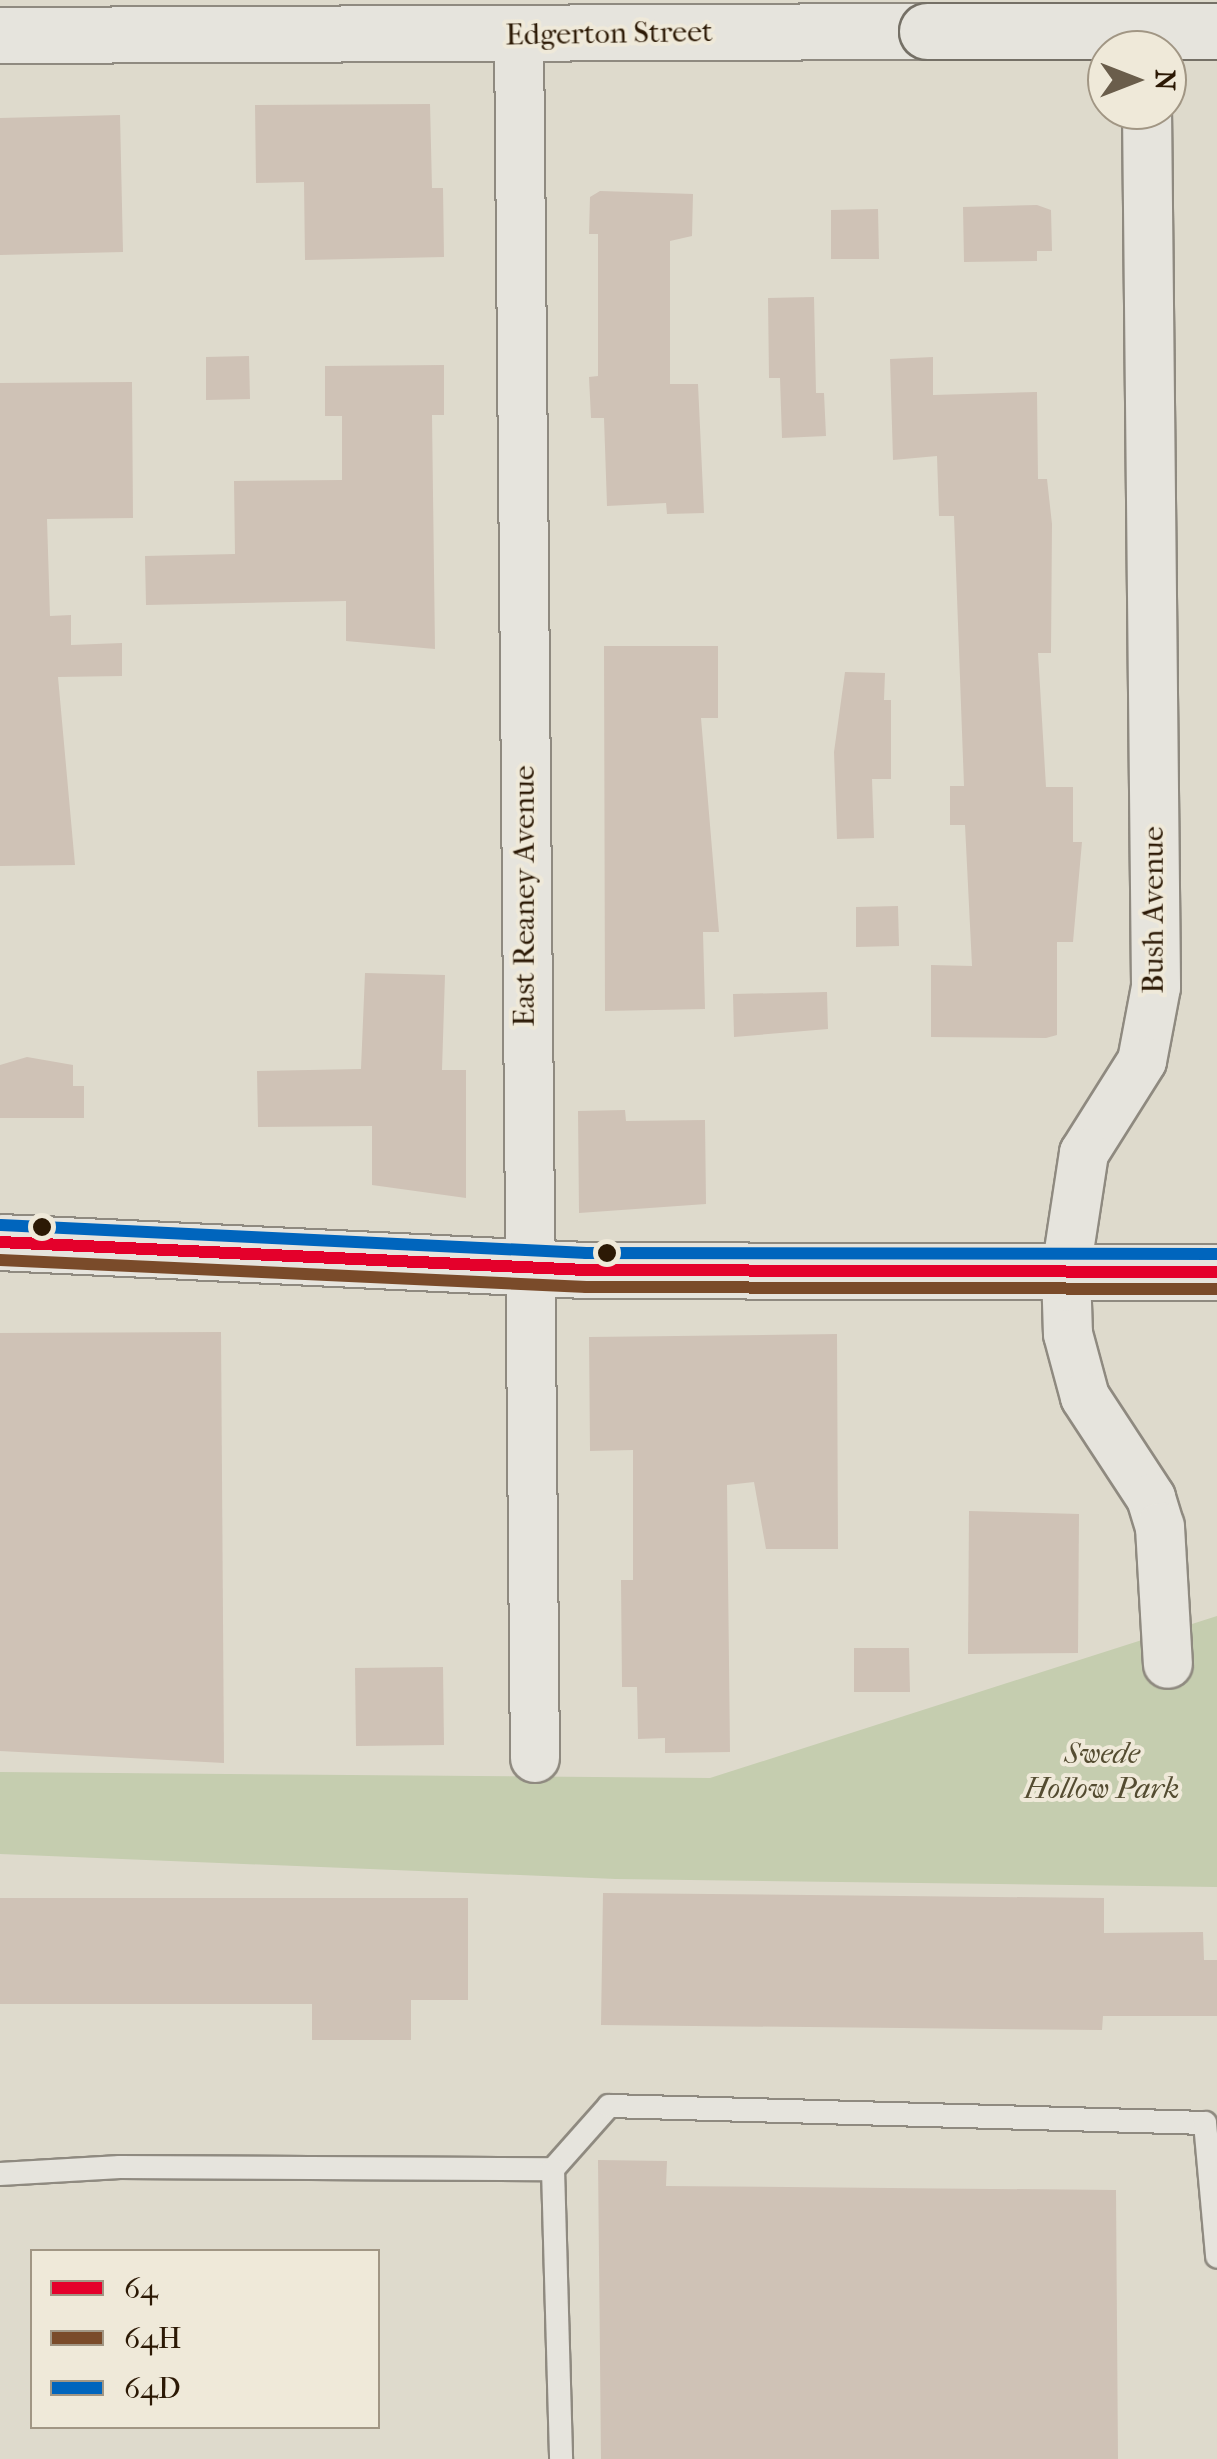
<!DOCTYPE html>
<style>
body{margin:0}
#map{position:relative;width:1217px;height:2459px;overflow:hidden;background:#dedacc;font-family:"IM FELL French Canon",serif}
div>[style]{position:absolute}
.green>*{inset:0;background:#c5cdaf}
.building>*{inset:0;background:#cfc2b6}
.roads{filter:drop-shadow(2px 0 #8f8a80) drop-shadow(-2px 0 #8f8a80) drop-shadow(0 2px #8f8a80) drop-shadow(0 -2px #8f8a80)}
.lane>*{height:22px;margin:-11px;padding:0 11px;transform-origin:11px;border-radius:11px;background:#e6e4dd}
.street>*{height:48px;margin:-24px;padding:0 24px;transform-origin:24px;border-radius:24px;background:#e6e4dd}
.secondary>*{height:55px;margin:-27.5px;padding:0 27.5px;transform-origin:27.5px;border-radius:27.5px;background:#e6e4dd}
.bridges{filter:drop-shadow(2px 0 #757066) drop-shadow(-2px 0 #757066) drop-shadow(0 2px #757066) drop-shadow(0 -2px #757066)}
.secondary-bridge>*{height:55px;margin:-27.5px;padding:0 27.5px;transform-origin:27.5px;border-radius:27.5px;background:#e6e4dd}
.bus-1>*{height:12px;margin:-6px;padding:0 6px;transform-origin:6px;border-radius:6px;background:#e4002b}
.bus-2>*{height:12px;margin:-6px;padding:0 6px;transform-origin:6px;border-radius:6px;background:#7a4b2a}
.bus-3>*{height:12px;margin:-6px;padding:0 6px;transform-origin:6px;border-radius:6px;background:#0065bd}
.dots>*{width:28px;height:28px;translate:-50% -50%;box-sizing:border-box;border:5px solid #efe9d9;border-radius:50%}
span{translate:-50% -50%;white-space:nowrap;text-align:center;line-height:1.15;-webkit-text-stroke:8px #efe9d9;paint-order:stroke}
.street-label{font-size:30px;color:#2c1905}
.park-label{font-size:30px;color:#544c31;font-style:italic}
.legend{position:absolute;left:30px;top:2249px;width:350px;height:180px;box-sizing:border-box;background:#efe9d9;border:2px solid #a19684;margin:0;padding:12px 18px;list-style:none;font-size:30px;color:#2c1905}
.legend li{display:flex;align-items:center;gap:20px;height:50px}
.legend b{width:50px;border:2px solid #a19684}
.north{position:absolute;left:1087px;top:30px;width:100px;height:100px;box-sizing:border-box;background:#efe9d9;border:2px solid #a19684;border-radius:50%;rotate:90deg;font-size:28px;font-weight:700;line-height:40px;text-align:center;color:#2c1905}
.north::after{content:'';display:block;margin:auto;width:35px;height:45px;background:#6a5d4b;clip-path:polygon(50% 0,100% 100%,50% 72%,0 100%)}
</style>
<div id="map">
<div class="green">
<i style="clip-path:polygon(1217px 1616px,1217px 1887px,616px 1879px,0 1854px,0 1772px,710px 1778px)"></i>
</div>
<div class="building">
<i style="clip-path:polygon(430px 104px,432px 188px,443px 188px,444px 257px,305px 260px,304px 182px,256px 183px,255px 105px)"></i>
<i style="clip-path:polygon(120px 115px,123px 252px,0 255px,0 118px)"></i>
<i style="clip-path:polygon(600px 191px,693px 194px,692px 236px,670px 241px,670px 384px,698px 384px,704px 513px,667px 514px,666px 503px,607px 506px,604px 418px,591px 418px,589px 377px,598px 376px,598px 234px,589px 234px,590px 197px)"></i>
<i style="clip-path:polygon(1037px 205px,1051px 210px,1052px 251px,1037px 251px,1037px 261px,964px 262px,963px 207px)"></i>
<i style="clip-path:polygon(878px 209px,879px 259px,831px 259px,831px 210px)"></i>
<i style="clip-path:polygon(814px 297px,816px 393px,824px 393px,826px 436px,782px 438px,780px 378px,769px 378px,768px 298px)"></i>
<i style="clip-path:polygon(249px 356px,250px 399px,206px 400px,206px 357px)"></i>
<i style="clip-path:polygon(933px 357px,933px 395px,1037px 392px,1038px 479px,1047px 479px,1052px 524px,1051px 653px,1038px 653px,1046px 787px,1073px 787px,1073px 842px,1082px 842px,1073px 942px,1057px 942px,1057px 1035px,1046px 1038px,931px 1037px,931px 965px,972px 966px,965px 825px,950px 825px,950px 786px,964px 786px,954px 516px,939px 516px,937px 456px,893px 460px,890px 359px)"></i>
<i style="clip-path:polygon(444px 365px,444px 415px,432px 415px,435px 649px,346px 641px,346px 601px,146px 605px,145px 556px,235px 554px,234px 481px,342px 480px,342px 416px,325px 416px,325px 366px)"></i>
<i style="clip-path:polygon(132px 382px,133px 518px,47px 519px,50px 616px,71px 615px,71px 645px,122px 643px,122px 676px,58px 677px,75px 865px,0 866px,0 383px)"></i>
<i style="clip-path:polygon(604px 646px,718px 646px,718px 718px,701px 718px,719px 932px,703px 932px,705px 1009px,605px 1011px)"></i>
<i style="clip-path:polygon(845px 672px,885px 673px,884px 700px,891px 700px,891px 779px,872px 779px,874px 838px,837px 839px,834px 752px)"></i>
<i style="clip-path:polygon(898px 906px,899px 946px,856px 947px,856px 907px)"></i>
<i style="clip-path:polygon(365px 973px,445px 975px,442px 1070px,466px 1070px,466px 1198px,372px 1185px,372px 1126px,258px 1127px,257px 1071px,361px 1069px)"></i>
<i style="clip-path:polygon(827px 992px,828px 1029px,734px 1037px,733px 994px)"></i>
<i style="clip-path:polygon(27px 1057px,73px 1065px,73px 1086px,84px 1086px,84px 1118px,0 1118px,0 1065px)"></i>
<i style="clip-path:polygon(625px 1110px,626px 1121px,705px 1120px,706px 1204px,579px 1213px,578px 1111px)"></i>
<i style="clip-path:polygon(221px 1332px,224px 1763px,0 1751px,0 1333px)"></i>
<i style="clip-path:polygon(837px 1334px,838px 1549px,766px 1549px,754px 1482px,727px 1485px,730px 1752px,665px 1753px,665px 1738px,638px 1739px,637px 1687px,622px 1687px,621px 1580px,633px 1580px,633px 1450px,590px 1451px,589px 1337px)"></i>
<i style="clip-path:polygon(969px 1511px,1079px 1514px,1078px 1653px,968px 1654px)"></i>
<i style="clip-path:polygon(854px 1648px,909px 1648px,910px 1692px,854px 1692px)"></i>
<i style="clip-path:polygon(443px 1667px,444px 1745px,356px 1746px,355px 1668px)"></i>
<i style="clip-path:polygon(603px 1893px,1104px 1898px,1104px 1933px,1203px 1932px,1204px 1960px,1217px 1960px,1217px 2016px,1103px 2016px,1102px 2030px,601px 2025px)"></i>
<i style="clip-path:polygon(0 1898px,468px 1898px,468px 2000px,411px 2000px,411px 2040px,312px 2040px,312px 2004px,0 2004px)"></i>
<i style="clip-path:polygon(598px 2160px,667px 2161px,666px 2186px,1116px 2190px,1118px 2459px,601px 2459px)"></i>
</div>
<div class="roads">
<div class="lane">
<i style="left:553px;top:2169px;width:84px;rotate:-48.4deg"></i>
<i style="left:609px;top:2106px;width:596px;rotate:1.63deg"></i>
<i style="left:1205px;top:2123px;width:134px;rotate:84.8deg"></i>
<i style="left:0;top:2174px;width:120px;rotate:-3.3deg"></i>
<i style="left:120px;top:2167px;width:433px;rotate:0.3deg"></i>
<i style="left:553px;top:2169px;width:290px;rotate:88.4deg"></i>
</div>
<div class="street">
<i style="left:519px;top:35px;width:1723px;rotate:89.47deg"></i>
<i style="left:1147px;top:110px;width:877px;rotate:89.41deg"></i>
<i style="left:1156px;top:987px;width:75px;rotate:100.7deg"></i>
<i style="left:1142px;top:1061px;width:109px;rotate:122.2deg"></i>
<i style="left:1084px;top:1153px;width:119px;rotate:98.7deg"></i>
<i style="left:1066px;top:1271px;width:63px;rotate:88.2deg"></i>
<i style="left:1068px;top:1334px;width:65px;rotate:74.9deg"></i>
<i style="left:1085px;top:1397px;width:121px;rotate:56.8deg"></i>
<i style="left:1151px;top:1498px;width:30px;rotate:73deg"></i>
<i style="left:1160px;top:1527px;width:137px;rotate:86.7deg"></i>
</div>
<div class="secondary">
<i style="left:0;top:35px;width:927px;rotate:-0.25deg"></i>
<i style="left:0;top:1242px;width:587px;rotate:2.74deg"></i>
<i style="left:586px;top:1270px;width:631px;rotate:0.18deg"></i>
</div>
</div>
<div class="bridges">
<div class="secondary-bridge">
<i style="left:927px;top:31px;width:290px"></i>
</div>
</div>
<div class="bus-1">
<i style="left:0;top:1242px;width:587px;rotate:2.74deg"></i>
<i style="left:586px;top:1270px;width:631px;rotate:0.18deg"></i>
</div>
<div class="bus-2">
<i style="left:0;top:1260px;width:587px;rotate:2.64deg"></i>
<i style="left:586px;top:1287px;width:631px;rotate:0.18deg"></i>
</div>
<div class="bus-3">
<i style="left:1px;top:1225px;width:586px;rotate:2.74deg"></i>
<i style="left:586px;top:1253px;width:631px;rotate:0.09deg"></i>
</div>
<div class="dots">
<i style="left:42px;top:1227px;background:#2c1905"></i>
<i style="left:607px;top:1253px;background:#2c1905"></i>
</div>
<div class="street-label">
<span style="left:609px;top:34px;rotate:-1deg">Edgerton Street</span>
<span style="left:525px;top:896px;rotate:-90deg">East Reaney Avenue</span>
<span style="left:1154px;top:910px;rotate:-90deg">Bush Avenue</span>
</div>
<div class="park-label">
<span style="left:1102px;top:1771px">Swede<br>Hollow Park</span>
</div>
<ul class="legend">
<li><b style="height:12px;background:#e4002b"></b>64</li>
<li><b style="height:12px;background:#7a4b2a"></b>64H</li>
<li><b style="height:12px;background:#0065bd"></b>64D</li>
</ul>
<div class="north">N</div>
</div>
